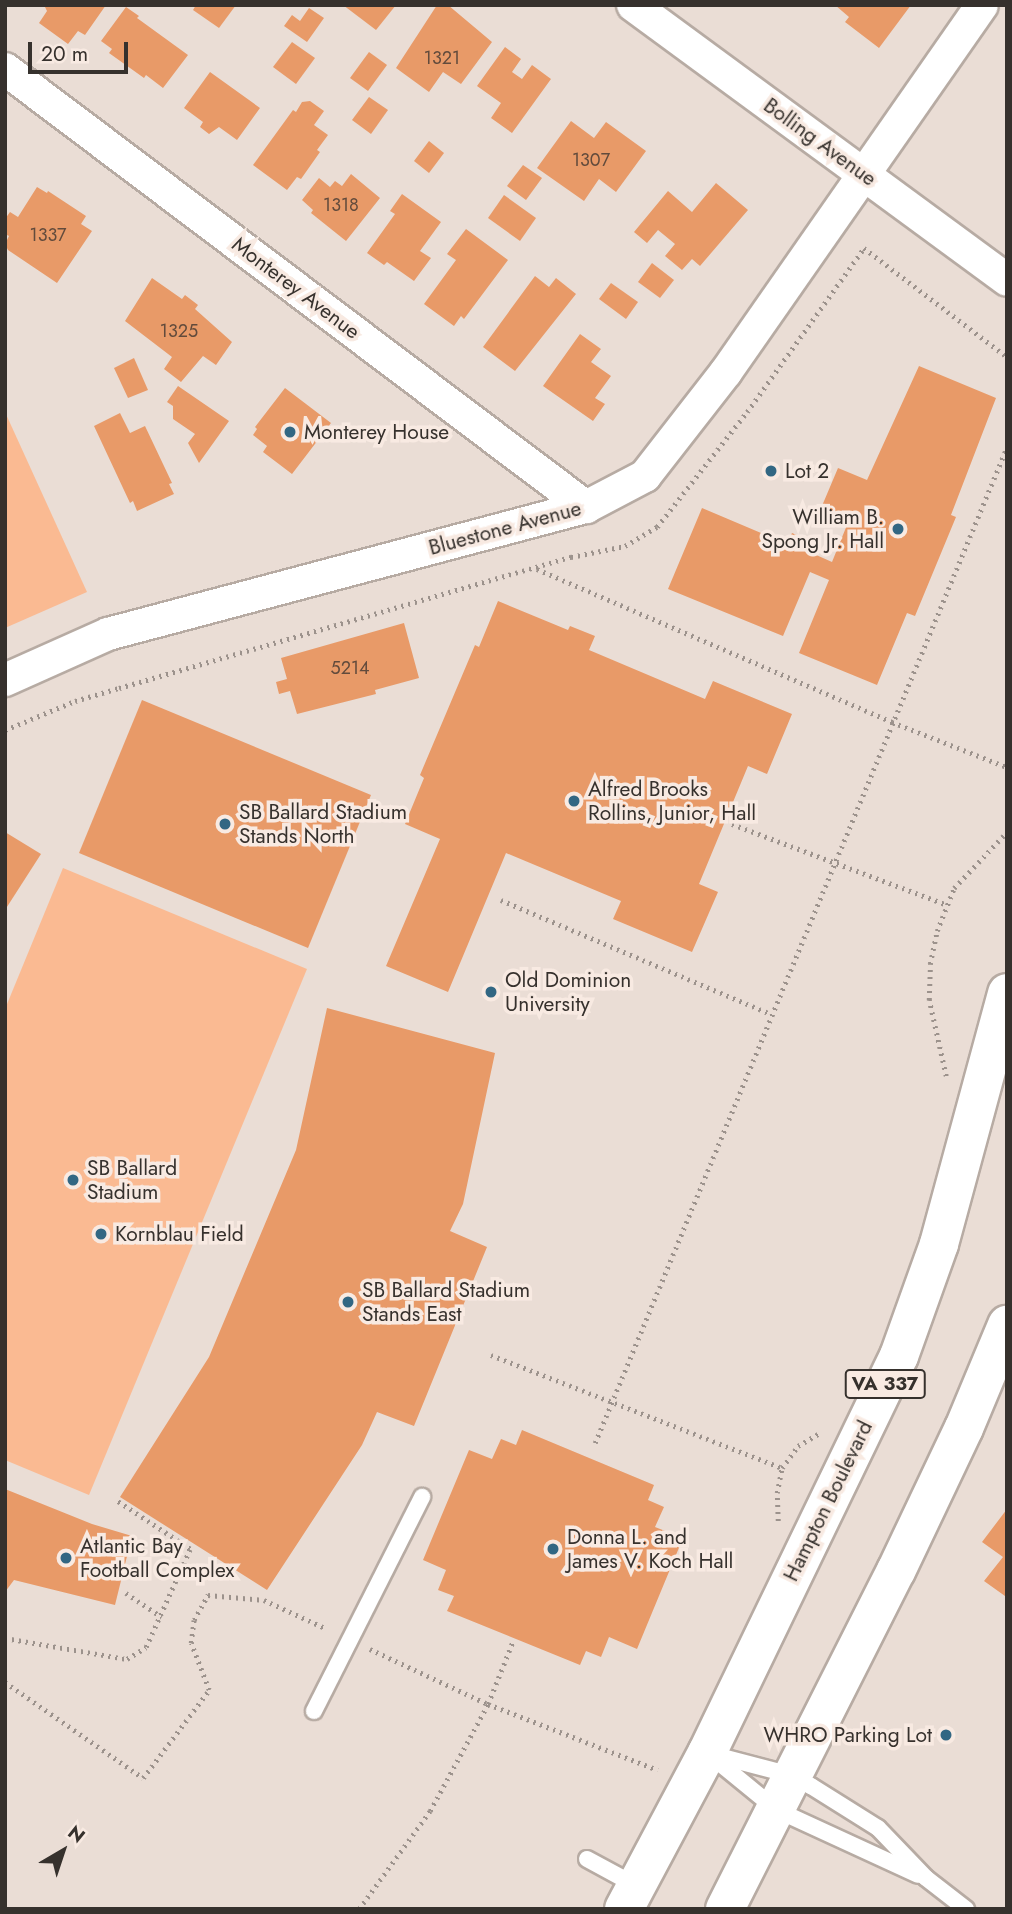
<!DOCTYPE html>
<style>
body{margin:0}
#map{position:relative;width:1012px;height:1914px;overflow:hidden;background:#eaddd5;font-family:Jost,sans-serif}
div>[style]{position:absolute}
.green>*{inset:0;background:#faba92}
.building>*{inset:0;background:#e89a68}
.path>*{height:4.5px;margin-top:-2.25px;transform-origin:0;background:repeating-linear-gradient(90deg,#9c928c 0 2px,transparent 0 7px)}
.roads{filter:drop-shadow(2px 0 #b7aba3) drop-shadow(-2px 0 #b7aba3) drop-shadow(0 2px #b7aba3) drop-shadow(0 -2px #b7aba3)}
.lane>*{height:16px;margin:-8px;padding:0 8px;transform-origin:8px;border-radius:8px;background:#fff}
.street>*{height:32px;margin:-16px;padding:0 16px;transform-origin:16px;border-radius:16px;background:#fff}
.primary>*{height:38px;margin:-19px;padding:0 19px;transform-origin:19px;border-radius:19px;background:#fff}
.dots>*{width:19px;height:19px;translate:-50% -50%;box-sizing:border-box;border:4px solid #f8eae2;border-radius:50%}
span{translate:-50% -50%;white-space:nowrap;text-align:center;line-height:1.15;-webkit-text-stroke:7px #f8eae2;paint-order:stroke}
.number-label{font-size:18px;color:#624b3c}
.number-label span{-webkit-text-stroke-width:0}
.shield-label span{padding:2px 5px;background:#f8eae2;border:2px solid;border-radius:5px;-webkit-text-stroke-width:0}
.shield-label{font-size:19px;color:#36312d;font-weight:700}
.street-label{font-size:21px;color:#36312d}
.poi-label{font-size:21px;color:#36312d}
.left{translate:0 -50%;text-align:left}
.right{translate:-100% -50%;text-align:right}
.frame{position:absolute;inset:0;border:7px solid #36312d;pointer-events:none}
.north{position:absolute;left:28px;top:1816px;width:70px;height:70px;-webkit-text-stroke:5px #f8eae2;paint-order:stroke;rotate:39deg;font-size:19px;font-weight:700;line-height:28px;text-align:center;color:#36312d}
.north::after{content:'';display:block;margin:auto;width:24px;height:32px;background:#36312d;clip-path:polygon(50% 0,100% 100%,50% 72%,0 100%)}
.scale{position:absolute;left:28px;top:42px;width:100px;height:32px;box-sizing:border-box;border:4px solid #36312d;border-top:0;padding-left:9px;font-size:21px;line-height:24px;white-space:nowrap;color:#36312d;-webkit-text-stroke:5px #f8eae2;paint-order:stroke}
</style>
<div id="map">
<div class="green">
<i style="clip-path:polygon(5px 412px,87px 592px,5px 628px)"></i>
<i style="clip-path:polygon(63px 868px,307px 969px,89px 1495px,5px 1460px,5px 1009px)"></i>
</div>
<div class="building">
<i style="clip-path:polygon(44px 5px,106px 5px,85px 35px,78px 31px,68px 44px,39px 23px,47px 11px)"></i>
<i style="clip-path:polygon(196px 5px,236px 5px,219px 28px,193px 10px)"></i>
<i style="clip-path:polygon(343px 5px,396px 5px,376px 30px)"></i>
<i style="clip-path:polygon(437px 5px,448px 5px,492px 42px,461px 84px,443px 72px,429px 92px,396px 68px)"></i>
<i style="clip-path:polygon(835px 5px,911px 5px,879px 48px,845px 22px,849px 17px)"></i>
<i style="clip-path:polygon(126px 7px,139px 16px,137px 18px,188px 55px,163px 88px,146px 75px,144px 78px,109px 53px,112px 49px,101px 41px)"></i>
<i style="clip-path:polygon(309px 8px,324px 18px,307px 42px,284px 26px,292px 15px,300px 21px)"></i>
<i style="clip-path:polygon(292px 42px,315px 58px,296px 84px,273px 67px)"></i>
<i style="clip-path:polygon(505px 47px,521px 59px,512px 72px,522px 79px,532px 65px,551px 79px,512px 133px,491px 118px,501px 103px,477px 86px)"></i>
<i style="clip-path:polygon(369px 52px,387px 65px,368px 91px,350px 78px)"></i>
<i style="clip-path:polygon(210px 72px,260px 108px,237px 140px,219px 127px,209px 134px,200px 127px,203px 122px,184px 108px)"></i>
<i style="clip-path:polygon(369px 97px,388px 110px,371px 134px,352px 120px)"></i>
<i style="clip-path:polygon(310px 101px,324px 111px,314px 125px,328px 135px,317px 150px,320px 152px,301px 179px,297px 177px,287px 190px,253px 165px,293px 110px,296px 112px,302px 102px)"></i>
<i style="clip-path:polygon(571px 121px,594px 138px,606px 122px,646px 151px,616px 192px,599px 179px,584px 201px,537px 168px)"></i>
<i style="clip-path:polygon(429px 141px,444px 153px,429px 173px,414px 161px)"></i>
<i style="clip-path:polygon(523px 165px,542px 178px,526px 200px,507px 186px)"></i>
<i style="clip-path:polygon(351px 174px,380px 198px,346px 241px,311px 213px,313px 210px,302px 200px,319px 178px,330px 187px,335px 181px,342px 186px)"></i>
<i style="clip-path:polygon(716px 183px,748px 210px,700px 266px,692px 259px,682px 270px,665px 256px,675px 244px,658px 230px,647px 243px,634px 232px,668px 191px,692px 212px)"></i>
<i style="clip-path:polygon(37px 187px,47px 193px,48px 191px,86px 216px,81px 224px,92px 231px,57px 283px,8px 250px,5px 244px,9px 236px,5px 234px,5px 219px,10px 212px,18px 217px)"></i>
<i style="clip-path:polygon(402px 194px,441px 222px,420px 251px,431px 258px,414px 281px,387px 262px,384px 265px,367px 253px,395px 214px,390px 211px)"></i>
<i style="clip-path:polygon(504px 195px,536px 218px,520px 241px,488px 218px)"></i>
<i style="clip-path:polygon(466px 229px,508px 260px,464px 319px,461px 316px,454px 326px,424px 304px,456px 260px,447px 254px)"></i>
<i style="clip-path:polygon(652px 263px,674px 280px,660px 298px,638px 282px)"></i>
<i style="clip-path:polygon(535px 276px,549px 287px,556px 278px,576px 294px,515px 371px,483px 347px)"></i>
<i style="clip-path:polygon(152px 278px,182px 299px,185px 295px,198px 305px,195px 309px,232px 342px,216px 365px,203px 356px,181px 382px,164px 369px,172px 357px,125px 321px)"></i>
<i style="clip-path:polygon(611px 283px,638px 302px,626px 319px,599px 299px)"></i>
<i style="clip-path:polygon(580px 334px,601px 349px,591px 362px,611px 376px,595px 398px,605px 404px,593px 421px,543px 386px)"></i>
<i style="clip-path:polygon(134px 358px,148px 390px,128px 398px,114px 368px)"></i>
<i style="clip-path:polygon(919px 366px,996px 398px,951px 515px,956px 517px,915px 616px,907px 613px,877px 685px,799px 653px,829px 580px,810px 572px,783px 636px,668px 589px,702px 508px,787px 544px,792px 533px,818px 544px,814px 554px,832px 562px,847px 525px,819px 513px,838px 468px,867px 480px)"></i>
<i style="clip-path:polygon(178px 386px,229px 421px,199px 463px,188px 443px,195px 434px,173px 419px,173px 406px,167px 402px)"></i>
<i style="clip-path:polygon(285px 388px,331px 423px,292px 474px,263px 452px,267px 446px,253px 435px,257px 429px,255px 427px)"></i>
<i style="clip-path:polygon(120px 413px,130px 433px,145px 426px,172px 483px,169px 484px,174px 494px,137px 511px,133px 501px,130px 503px,94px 426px)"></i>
<i style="clip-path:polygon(498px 601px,568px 630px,570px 626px,595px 636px,589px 650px,705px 699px,713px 681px,792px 714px,767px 774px,748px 766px,699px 884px,718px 892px,692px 952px,613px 919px,621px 901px,506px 853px,448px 992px,386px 966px,440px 839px,405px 824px,424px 778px,420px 775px,475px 645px,479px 647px)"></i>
<i style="clip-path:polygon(404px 623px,419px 678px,375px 690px,376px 694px,297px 714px,290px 691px,279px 694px,276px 682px,287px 679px,281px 658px)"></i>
<i style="clip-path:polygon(142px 700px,371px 795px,308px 948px,79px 853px)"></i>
<i style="clip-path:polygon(5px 832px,41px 854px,5px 910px)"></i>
<i style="clip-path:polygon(327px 1008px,495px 1053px,463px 1204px,450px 1231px,487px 1247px,414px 1426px,377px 1412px,362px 1445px,267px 1590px,120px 1497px,209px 1357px,296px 1150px)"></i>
<i style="clip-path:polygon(522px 1430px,654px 1485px,648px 1500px,664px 1507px,655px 1527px,683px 1538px,637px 1649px,609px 1637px,601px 1657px,586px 1651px,580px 1665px,447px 1611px,454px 1596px,438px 1590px,446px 1570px,423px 1560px,469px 1450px,492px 1459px,501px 1439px,516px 1445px)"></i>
<i style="clip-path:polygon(5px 1489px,92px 1524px,132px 1536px,115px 1605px,14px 1580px,5px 1592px)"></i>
<i style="clip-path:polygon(1007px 1509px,1007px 1593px,1005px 1596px,984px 1581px,1003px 1557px,982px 1542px)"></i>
</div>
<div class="path">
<i style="left:537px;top:569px;width:387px;rotate:23.3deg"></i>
<i style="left:892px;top:722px;width:123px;rotate:21.4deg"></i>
<i style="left:5px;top:730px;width:76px;rotate:-22.5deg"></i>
<i style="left:75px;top:701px;width:46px;rotate:-16.5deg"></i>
<i style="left:119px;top:688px;width:471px;rotate:-16.2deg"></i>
<i style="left:571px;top:557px;width:55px;rotate:-11.5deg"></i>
<i style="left:625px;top:546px;width:37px;rotate:-31deg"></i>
<i style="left:657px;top:527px;width:146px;rotate:-52deg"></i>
<i style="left:747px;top:412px;width:201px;rotate:-54.5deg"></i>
<i style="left:864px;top:248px;width:180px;rotate:37.3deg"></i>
<i style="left:732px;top:824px;width:230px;rotate:20.6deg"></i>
<i style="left:501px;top:900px;width:293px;rotate:22.9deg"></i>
<i style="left:946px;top:1076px;width:78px;rotate:-102.6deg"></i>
<i style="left:929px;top:1000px;width:36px;rotate:-88deg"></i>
<i style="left:930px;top:964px;width:34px;rotate:-78deg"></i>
<i style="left:937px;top:931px;width:46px;rotate:-68.4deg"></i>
<i style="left:954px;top:888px;width:77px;rotate:-46.6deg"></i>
<i style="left:491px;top:1355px;width:312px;rotate:21.2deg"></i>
<i style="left:595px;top:1443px;width:1078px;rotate:-67.53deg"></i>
<i style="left:778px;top:1521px;width:28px;rotate:-92deg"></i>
<i style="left:777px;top:1493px;width:25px;rotate:-79deg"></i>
<i style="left:782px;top:1468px;width:27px;rotate:-54deg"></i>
<i style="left:798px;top:1446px;width:26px;rotate:-31deg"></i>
<i style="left:126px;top:1593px;width:43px;rotate:33.7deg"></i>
<i style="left:5px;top:1638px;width:124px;rotate:9.8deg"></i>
<i style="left:127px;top:1659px;width:22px;rotate:-32deg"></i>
<i style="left:146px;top:1647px;width:107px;rotate:-65.8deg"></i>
<i style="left:190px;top:1549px;width:87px;rotate:-146.7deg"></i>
<i style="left:370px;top:1649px;width:130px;rotate:25deg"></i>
<i style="left:488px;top:1704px;width:182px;rotate:21.2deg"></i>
<i style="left:5px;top:1682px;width:168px;rotate:34.8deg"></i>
<i style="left:143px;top:1778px;width:110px;rotate:-53.1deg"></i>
<i style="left:209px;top:1690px;width:50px;rotate:-111deg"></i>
<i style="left:191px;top:1643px;width:23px;rotate:-83deg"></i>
<i style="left:194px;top:1620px;width:29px;rotate:-61deg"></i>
<i style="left:208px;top:1595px;width:56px;rotate:5.1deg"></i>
<i style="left:264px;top:1600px;width:69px;rotate:24.7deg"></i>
<i style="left:359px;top:1909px;width:121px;rotate:-54.1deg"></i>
<i style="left:430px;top:1811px;width:122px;rotate:-61.5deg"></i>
<i style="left:488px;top:1704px;width:68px;rotate:-68.4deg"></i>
</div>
<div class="roads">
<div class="lane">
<i style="left:314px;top:1711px;width:240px;rotate:-63.2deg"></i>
<i style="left:707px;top:1753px;width:87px;rotate:14.7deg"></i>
<i style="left:791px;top:1775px;width:23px;rotate:29deg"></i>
<i style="left:811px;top:1786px;width:79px;rotate:32.1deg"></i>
<i style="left:878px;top:1828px;width:69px;rotate:46.2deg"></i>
<i style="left:926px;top:1878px;width:51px;rotate:37.8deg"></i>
<i style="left:711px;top:1756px;width:85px;rotate:39.3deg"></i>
<i style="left:777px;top:1810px;width:155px;rotate:24.7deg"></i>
<i style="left:587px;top:1859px;width:57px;rotate:28.4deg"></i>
</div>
<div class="street">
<i style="left:633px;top:5px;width:464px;rotate:36.3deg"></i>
<i style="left:5px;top:69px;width:728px;rotate:37.01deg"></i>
<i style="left:5px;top:680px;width:113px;rotate:-24.1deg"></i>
<i style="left:108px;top:634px;width:495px;rotate:-14.9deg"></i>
<i style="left:586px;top:507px;width:67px;rotate:-27.7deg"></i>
<i style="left:645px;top:476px;width:132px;rotate:-52.1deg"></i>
<i style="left:726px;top:372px;width:447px;rotate:-55.1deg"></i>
</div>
<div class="primary">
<i style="left:624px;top:1909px;width:177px;rotate:-62deg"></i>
<i style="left:707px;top:1753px;width:441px;rotate:-64.2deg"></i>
<i style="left:899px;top:1356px;width:119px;rotate:-70.3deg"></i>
<i style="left:939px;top:1244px;width:260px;rotate:-74.8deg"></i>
<i style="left:725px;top:1909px;width:379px;rotate:-63.2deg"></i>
<i style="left:896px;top:1571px;width:158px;rotate:-64.6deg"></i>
<i style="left:964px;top:1428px;width:112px;rotate:-67.3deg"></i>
</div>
</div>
<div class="dots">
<i style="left:290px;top:432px;background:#326783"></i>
<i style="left:771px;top:471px;background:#326783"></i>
<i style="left:898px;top:529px;background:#326783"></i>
<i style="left:574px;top:801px;background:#326783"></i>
<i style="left:225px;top:824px;background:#326783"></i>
<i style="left:491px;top:992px;background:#326783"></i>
<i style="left:73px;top:1180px;background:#326783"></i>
<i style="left:101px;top:1234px;background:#326783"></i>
<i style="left:348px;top:1302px;background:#326783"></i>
<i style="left:553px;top:1549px;background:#326783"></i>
<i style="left:66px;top:1558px;background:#326783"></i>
<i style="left:946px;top:1735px;background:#326783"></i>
</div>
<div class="number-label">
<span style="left:442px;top:58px">1321</span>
<span style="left:591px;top:160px">1307</span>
<span style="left:341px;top:205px">1318</span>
<span style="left:48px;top:235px">1337</span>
<span style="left:179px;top:331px">1325</span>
<span style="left:350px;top:668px">5214</span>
</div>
<div class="shield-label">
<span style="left:885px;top:1384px">VA 337</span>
</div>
<div class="street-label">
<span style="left:820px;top:142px;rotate:36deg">Bolling Avenue</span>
<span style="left:296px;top:288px;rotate:37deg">Monterey Avenue</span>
<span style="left:505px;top:528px;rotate:-15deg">Bluestone Avenue</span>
<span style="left:828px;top:1501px;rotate:-64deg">Hampton Boulevard</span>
</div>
<div class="poi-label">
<span class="left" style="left:304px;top:432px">Monterey House</span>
<span class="left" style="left:785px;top:471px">Lot 2</span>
<span class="right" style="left:884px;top:529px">William B.<br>Spong Jr. Hall</span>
<span class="left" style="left:588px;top:801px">Alfred Brooks<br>Rollins, Junior, Hall</span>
<span class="left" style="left:239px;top:824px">SB Ballard Stadium<br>Stands North</span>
<span class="left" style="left:505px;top:992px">Old Dominion<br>University</span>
<span class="left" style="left:87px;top:1180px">SB Ballard<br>Stadium</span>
<span class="left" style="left:115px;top:1234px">Kornblau Field</span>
<span class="left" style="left:362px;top:1302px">SB Ballard Stadium<br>Stands East</span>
<span class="left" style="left:567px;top:1549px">Donna L. and<br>James V. Koch Hall</span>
<span class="left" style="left:80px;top:1558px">Atlantic Bay<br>Football Complex</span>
<span class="right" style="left:932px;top:1735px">WHRO Parking Lot</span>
</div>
<div class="frame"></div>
<div class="north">N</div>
<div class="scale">20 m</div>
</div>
